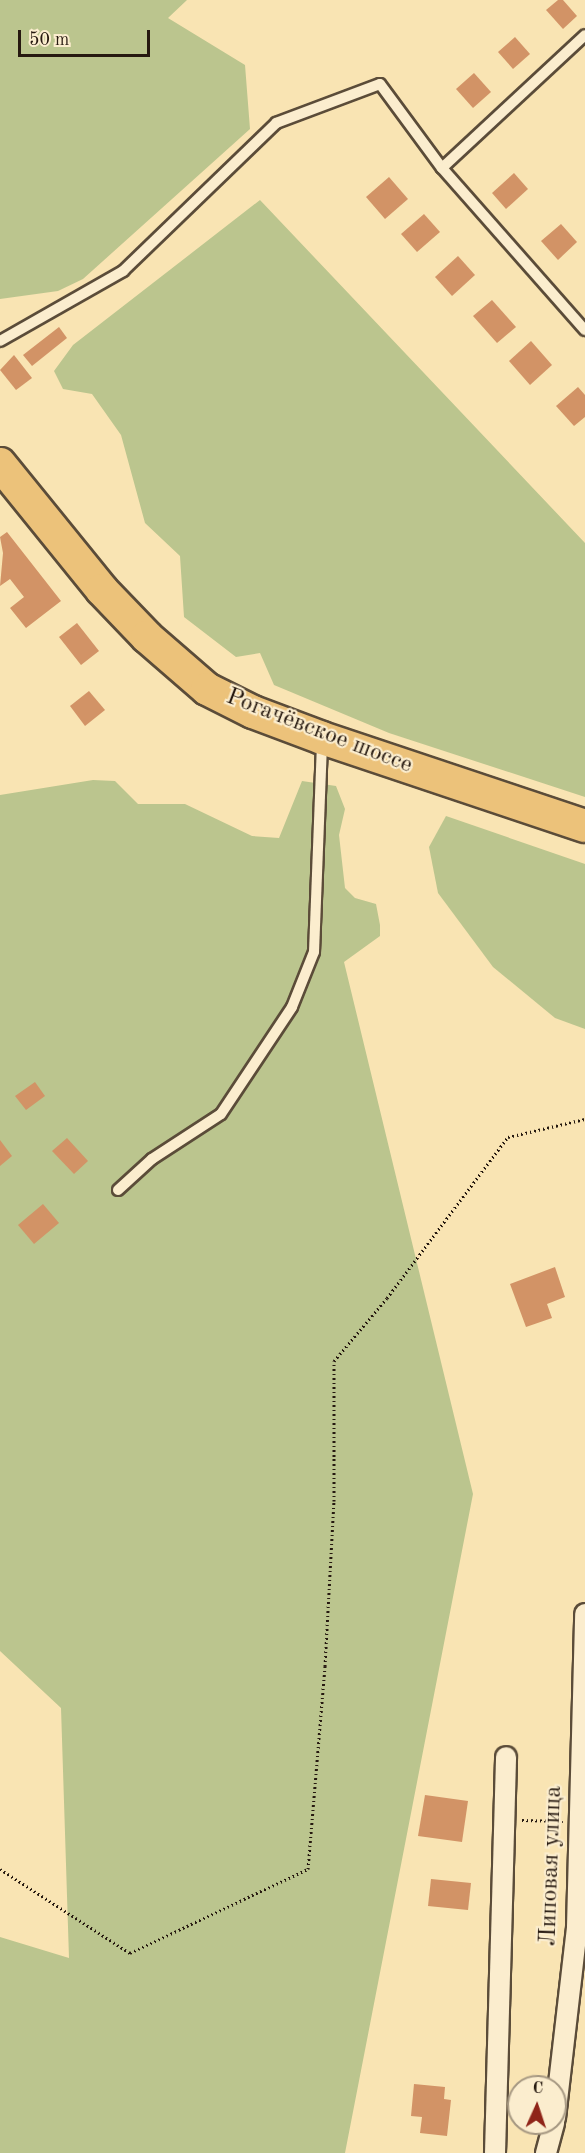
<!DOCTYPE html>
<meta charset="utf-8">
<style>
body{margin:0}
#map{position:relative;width:585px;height:2153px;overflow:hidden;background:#f9e4b3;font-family:"Old Standard TT",serif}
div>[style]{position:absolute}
.green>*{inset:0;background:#bbc58e}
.building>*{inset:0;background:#d29366}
.path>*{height:3px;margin-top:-1.5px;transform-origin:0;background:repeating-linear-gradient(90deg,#261910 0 1.5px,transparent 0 4.5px)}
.roads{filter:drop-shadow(2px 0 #5b4c39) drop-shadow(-2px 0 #5b4c39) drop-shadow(0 2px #5b4c39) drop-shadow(0 -2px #5b4c39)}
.service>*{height:10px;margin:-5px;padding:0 5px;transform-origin:5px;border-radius:5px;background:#fbedce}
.minor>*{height:20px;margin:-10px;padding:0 10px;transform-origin:10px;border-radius:10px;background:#fbedce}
.primary>*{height:32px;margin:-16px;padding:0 16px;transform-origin:16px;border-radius:16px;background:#ecc27a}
span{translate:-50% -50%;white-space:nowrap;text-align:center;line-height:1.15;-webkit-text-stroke:4.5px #fbedce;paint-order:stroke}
.street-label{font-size:24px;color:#261910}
.north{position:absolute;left:507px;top:2075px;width:60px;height:60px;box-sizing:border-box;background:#fbedce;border:2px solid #a69882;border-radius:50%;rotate:3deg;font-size:16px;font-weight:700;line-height:24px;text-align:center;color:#261910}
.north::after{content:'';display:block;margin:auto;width:21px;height:27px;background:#8f2418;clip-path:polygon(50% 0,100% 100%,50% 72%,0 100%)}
.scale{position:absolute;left:18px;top:30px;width:132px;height:27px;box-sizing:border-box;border:3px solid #261910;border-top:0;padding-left:8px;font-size:18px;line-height:21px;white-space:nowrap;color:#261910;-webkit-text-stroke:4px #fbedce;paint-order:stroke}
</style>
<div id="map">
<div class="green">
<i style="clip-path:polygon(0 0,187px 0,168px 18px,245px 65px,250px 129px,83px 279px,58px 291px,0 299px)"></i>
<i style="clip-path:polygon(260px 200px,585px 543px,585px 797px,389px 733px,274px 685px,260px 653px,236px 657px,184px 617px,180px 556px,145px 523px,121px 435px,92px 394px,63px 389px,54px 371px,73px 345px)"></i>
<i style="clip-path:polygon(93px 780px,115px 781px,138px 804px,185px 804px,252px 836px,279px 838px,302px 781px,336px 786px,345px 809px,339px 835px,345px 888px,355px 898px,376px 904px,380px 925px,380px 936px,344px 962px,473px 1494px,345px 2153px,0 2153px,0 1937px,69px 1958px,61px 1708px,0 1651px,0 795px)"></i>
<i style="clip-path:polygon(446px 816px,585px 864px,585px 1029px,555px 1018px,493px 967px,438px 893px,429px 847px)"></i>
</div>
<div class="building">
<i style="clip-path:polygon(558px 0,563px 0,577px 16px,563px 29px,546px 10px)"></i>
<i style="clip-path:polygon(515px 37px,530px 54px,513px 69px,498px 52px)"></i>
<i style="clip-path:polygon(474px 73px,491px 92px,473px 108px,456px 89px)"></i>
<i style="clip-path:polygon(514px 173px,528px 189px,506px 209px,492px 193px)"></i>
<i style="clip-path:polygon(389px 177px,408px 199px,385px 219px,366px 197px)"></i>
<i style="clip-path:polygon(424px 214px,440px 232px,417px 252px,401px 234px)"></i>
<i style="clip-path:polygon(561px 224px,577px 242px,558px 260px,541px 241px)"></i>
<i style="clip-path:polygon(458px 256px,475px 275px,452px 296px,435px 277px)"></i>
<i style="clip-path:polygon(492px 300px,516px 327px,497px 343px,473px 316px)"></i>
<i style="clip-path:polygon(59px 327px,67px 338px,32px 366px,23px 355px)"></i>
<i style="clip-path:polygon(531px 341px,552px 365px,530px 385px,509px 361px)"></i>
<i style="clip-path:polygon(14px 355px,32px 378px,16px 390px,0 370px)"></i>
<i style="clip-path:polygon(578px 387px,585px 395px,585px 417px,574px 426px,556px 406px)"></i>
<i style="clip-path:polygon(7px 532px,61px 601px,26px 628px,10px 608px,24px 597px,10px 579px,0 586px,3px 553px,0 537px)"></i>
<i style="clip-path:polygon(77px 623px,99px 651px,81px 665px,59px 637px)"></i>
<i style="clip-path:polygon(89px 691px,105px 710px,85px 726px,70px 706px)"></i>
<i style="clip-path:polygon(35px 1082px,45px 1096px,26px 1110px,15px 1096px)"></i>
<i style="clip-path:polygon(67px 1138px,88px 1161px,74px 1174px,52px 1151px)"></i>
<i style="clip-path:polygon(0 1140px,12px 1156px,0 1166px)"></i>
<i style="clip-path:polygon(43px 1204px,59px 1223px,34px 1244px,18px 1225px)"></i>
<i style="clip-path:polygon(555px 1267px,565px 1297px,547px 1304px,552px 1318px,526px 1327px,510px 1284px)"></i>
<i style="clip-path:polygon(425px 1795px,468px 1801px,462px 1842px,418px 1836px)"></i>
<i style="clip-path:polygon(431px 1879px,471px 1883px,468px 1910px,428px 1906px)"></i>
<i style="clip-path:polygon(414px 2084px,445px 2087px,444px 2099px,451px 2100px,447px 2136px,420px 2133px,422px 2117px,411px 2116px)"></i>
</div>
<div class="path">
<i style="left:522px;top:1820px;width:41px;rotate:1.4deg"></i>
<i style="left:0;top:1869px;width:155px;rotate:32.9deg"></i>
<i style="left:130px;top:1953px;width:197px;rotate:-25.3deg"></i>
<i style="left:308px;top:1869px;width:204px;rotate:-85.2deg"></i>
<i style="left:325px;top:1666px;width:165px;rotate:-86.9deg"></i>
<i style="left:334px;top:1501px;width:140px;rotate:-90deg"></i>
<i style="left:334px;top:1361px;width:82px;rotate:-49.9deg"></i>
<i style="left:387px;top:1298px;width:201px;rotate:-53.1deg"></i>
<i style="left:508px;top:1137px;width:79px;rotate:-13.2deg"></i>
</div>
<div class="roads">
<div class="service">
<i style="left:442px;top:168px;width:195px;rotate:-42.9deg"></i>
<i style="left:0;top:341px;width:142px;rotate:-29.6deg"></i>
<i style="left:123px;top:271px;width:213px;rotate:-44deg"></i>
<i style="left:276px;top:123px;width:111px;rotate:-20.6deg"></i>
<i style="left:380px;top:84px;width:104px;rotate:53.6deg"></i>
<i style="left:442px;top:168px;width:216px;rotate:48.6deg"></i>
<i style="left:118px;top:1190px;width:46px;rotate:-42.4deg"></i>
<i style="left:152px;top:1159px;width:82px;rotate:-33.1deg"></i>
<i style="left:221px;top:1114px;width:128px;rotate:-56.4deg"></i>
<i style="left:292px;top:1007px;width:59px;rotate:-68.2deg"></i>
<i style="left:314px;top:952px;width:211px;rotate:-87.8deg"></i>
</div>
<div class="minor">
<i style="left:555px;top:2118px;width:192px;rotate:-83.4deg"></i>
<i style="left:577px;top:1927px;width:313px;rotate:-88.5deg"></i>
<i style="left:495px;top:2153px;width:396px;rotate:-88.4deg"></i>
<i style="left:546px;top:2153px;width:31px;rotate:-75deg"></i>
</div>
<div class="primary">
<i style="left:0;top:464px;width:162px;rotate:51deg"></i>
<i style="left:102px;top:590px;width:65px;rotate:46.2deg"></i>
<i style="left:147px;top:637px;width:79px;rotate:40.9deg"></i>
<i style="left:207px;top:689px;width:51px;rotate:26.6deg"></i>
<i style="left:253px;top:712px;width:74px;rotate:20.6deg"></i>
<i style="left:322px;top:738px;width:277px;rotate:18.5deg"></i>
</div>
</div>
<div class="street-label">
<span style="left:319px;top:732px;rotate:21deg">Рогачёвское шоссе</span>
<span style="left:552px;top:1866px;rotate:-88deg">Липовая улица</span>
</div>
<div class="north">С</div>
<div class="scale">50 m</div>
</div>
